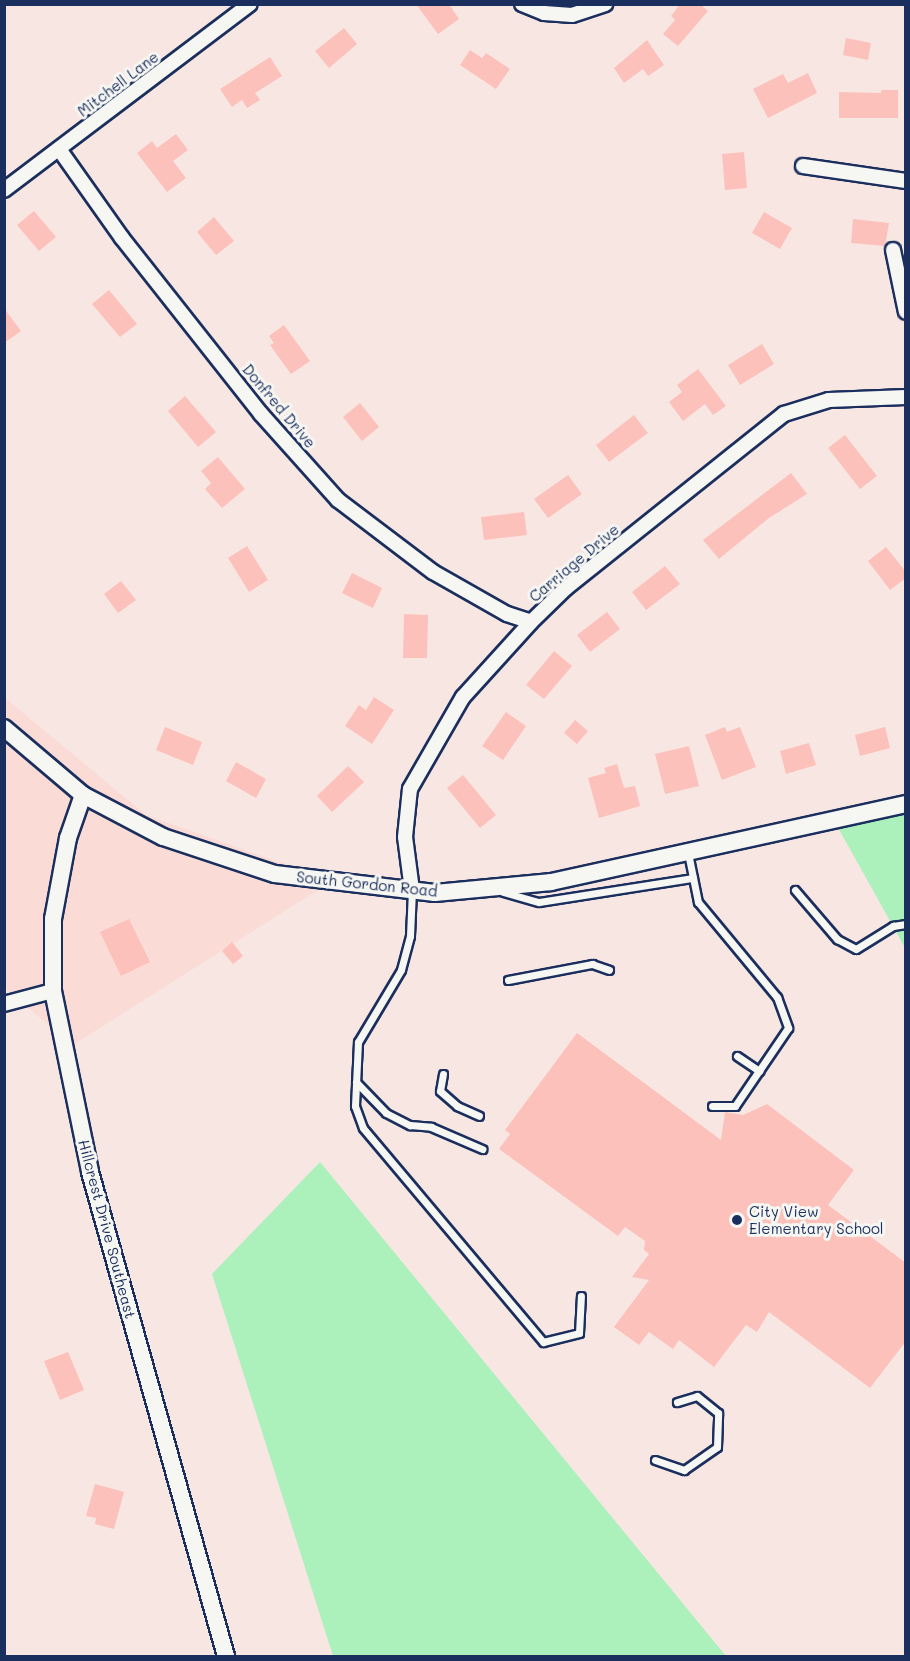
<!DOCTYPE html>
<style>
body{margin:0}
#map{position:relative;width:910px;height:1661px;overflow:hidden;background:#f8e6e2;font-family:Mali,sans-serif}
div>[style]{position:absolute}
.built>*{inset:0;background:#fadbd6}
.green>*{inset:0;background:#acf0bb}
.building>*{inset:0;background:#fdc1bb}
.roads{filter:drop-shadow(2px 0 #1b2f5e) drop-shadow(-2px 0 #1b2f5e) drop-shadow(0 2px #1b2f5e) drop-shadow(0 -2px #1b2f5e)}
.service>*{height:7px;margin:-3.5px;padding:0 3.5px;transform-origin:3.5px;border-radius:3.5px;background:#f6f6f2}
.minor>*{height:14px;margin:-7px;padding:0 7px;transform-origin:7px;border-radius:7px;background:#f6f6f2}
.tertiary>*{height:16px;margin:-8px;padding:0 8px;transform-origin:8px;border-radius:8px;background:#f6f6f2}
.dots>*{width:16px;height:16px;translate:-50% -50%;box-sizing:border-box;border:3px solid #f6f6f2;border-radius:50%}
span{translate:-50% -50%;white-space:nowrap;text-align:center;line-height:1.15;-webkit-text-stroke:6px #f6f6f2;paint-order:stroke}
.street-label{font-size:15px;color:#1b2f5e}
.poi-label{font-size:15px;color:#1b2f5e}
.left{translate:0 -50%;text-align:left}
.frame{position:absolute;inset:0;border:6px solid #1b2f5e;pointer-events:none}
</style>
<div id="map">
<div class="built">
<i style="clip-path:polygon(4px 697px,146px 815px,332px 881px,73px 1045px,5px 989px)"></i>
</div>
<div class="green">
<i style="clip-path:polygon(905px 810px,905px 948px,836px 824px)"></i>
<i style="clip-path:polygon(320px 1162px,726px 1656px,333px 1656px,212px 1274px)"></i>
</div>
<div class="building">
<i style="clip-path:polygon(416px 4px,449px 4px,459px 19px,438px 34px)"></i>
<i style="clip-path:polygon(680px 4px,700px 4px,708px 11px,678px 46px,663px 34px,675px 20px,671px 16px)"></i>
<i style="clip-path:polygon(344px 28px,357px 44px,329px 68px,315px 51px)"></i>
<i style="clip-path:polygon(846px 38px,871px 43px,868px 60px,843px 55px)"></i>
<i style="clip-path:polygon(647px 40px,664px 65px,648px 76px,643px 69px,624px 83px,614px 68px)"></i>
<i style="clip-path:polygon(470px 50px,482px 58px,486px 53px,510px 69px,496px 89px,460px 65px)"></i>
<i style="clip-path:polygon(270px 57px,282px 76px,255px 93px,260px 100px,247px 108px,242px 100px,232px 107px,220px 89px)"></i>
<i style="clip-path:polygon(808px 73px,817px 93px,768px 118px,753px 89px,783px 74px,788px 83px)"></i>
<i style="clip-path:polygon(881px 90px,898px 90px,898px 118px,839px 118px,839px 92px,881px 93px)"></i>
<i style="clip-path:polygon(176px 134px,188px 150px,173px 161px,186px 178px,167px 192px,137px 153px,152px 141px,157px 148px)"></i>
<i style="clip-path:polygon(744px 152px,747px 188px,725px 190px,722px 154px)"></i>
<i style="clip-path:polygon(34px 211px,56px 237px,39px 251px,17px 225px)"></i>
<i style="clip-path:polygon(764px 212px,792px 228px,780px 249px,752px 233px)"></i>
<i style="clip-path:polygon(214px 217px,234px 241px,216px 255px,197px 232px)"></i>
<i style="clip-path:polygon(853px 219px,889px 223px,885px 246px,851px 243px)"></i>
<i style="clip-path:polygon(109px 290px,137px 324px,120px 337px,92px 304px)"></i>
<i style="clip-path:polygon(4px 308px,21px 331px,4px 343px)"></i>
<i style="clip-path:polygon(284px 325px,310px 361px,291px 374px,270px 345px,274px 343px,269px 336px)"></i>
<i style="clip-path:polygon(762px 344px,774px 364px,740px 385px,728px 365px)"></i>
<i style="clip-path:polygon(698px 369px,726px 406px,713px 415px,705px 404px,683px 421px,669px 402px,682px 392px,677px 385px)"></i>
<i style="clip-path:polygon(185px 396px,216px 432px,198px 447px,168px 411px)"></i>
<i style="clip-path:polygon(360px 403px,379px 427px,362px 441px,343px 417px)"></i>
<i style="clip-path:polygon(634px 415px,648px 433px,609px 462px,596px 445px)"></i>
<i style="clip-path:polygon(845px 435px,877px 476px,860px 489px,828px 448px)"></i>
<i style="clip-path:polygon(218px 457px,245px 489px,222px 508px,205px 489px,211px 483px,201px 471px)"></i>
<i style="clip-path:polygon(791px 473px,807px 494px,769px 518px,719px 559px,703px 540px)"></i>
<i style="clip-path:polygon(568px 475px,582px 494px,548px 518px,534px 499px)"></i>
<i style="clip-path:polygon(524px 512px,527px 535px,484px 540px,481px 517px)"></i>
<i style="clip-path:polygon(247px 546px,268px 580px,249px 592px,228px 558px)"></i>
<i style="clip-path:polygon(886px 547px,906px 572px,906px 578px,890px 590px,868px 561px)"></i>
<i style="clip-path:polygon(665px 566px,680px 584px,646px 610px,632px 592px)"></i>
<i style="clip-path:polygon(352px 573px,382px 588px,373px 608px,342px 593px)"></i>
<i style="clip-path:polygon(121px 581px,136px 600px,118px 613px,104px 594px)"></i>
<i style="clip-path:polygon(607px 612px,620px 629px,590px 652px,577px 635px)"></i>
<i style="clip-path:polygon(404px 614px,428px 615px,427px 658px,403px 658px)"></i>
<i style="clip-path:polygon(554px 651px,572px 666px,544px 699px,526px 685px)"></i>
<i style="clip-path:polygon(374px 697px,394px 710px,372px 744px,345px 726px,359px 705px,366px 710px)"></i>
<i style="clip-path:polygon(506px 712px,526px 726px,503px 760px,482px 746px)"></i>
<i style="clip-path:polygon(575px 720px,588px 731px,577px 744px,564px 733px)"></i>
<i style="clip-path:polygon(165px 727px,202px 742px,193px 765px,156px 750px)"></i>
<i style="clip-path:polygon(725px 727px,727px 732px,740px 727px,756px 767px,722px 780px,705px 735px)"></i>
<i style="clip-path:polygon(885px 727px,890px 748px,860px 756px,855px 735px)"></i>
<i style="clip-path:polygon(809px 743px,816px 765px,786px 774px,780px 751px)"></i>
<i style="clip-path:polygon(689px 746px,699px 786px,665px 794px,655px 754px)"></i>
<i style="clip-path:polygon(236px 762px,266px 779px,256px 798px,226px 781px)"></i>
<i style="clip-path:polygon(617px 764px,624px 788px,635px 786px,640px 806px,599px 818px,588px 778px,606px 773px,604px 768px)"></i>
<i style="clip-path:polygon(348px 766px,364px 782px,332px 812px,317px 796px)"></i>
<i style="clip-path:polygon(463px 775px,496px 815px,480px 828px,447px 788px)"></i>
<i style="clip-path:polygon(129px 919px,150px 962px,121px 976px,100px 932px)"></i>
<i style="clip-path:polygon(232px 942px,243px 956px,233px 964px,222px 951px)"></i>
<i style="clip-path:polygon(577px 1033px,721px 1140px,725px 1112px,743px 1115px,767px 1104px,854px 1170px,828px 1205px,906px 1263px,906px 1341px,870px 1388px,769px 1312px,757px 1332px,746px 1325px,714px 1367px,679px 1340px,673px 1349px,649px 1332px,639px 1345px,614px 1327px,649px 1280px,632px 1277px,649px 1254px,644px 1250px,645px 1241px,625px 1227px,618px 1236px,499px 1149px,510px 1134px,505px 1130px)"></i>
<i style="clip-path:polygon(68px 1352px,84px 1390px,60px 1400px,44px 1361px)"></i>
<i style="clip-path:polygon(95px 1484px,124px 1492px,114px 1529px,95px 1524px,96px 1518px,86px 1516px)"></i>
</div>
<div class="roads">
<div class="service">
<i style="left:688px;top:853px;width:50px;rotate:78.5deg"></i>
<i style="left:698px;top:902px;width:124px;rotate:50.3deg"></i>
<i style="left:777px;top:997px;width:33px;rotate:70deg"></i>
<i style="left:788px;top:1028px;width:94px;rotate:124.2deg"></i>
<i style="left:735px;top:1106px;width:23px;rotate:180deg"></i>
<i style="left:412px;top:890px;width:46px;rotate:92.5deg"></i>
<i style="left:410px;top:936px;width:35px;rotate:105deg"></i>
<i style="left:401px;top:970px;width:84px;rotate:120.8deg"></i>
<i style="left:358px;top:1042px;width:64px;rotate:92.7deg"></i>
<i style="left:355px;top:1106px;width:23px;rotate:70deg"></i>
<i style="left:363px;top:1128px;width:280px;rotate:49.9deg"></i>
<i style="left:543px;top:1342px;width:37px;rotate:-14deg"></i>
<i style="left:579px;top:1333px;width:37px;rotate:-87deg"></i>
<i style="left:795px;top:890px;width:65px;rotate:49.4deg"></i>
<i style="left:837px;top:939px;width:21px;rotate:28deg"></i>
<i style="left:856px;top:949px;width:44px;rotate:-31.9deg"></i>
<i style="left:893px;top:926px;width:13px;rotate:-9deg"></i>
<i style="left:503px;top:892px;width:37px;rotate:16deg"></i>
<i style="left:539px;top:902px;width:156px;rotate:-8.9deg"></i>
<i style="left:508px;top:980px;width:86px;rotate:-10.8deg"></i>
<i style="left:592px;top:964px;width:18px;rotate:19deg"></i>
<i style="left:737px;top:1056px;width:27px;rotate:34deg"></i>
<i style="left:443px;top:1074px;width:17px;rotate:100deg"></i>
<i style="left:440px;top:1091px;width:23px;rotate:41deg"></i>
<i style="left:457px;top:1106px;width:24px;rotate:24deg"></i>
<i style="left:356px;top:1082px;width:43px;rotate:45.9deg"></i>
<i style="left:386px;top:1113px;width:27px;rotate:27deg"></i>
<i style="left:410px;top:1125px;width:21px;rotate:5deg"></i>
<i style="left:431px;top:1127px;width:56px;rotate:23.3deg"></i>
<i style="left:655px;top:1460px;width:31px;rotate:19deg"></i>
<i style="left:684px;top:1470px;width:40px;rotate:-34.9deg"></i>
<i style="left:717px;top:1447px;width:34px;rotate:-88deg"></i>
<i style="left:718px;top:1413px;width:27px;rotate:-141deg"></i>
<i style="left:697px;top:1396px;width:21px;rotate:163deg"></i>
</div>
<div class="minor">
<i style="left:522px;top:4px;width:24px;rotate:22deg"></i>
<i style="left:544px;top:13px;width:28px;rotate:4deg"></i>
<i style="left:572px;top:15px;width:35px;rotate:-18deg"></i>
<i style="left:59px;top:149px;width:109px;rotate:54.7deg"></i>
<i style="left:122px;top:238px;width:224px;rotate:51.7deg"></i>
<i style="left:261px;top:414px;width:115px;rotate:48.2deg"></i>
<i style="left:338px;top:500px;width:119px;rotate:37.2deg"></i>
<i style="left:433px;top:572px;width:85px;rotate:29.6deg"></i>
<i style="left:507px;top:614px;width:25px;rotate:18deg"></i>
<i style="left:803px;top:166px;width:104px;rotate:8.3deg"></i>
<i style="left:4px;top:190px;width:308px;rotate:-37.1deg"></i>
<i style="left:893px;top:250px;width:63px;rotate:78.2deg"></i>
<i style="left:412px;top:890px;width:53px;rotate:-97.5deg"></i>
<i style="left:405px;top:837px;width:48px;rotate:-84.1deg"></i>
<i style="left:410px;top:789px;width:106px;rotate:-60.1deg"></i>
<i style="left:463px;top:697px;width:101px;rotate:-47.8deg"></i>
<i style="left:531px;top:622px;width:49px;rotate:-44.2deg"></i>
<i style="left:566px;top:588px;width:279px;rotate:-38.6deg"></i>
<i style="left:784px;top:414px;width:47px;rotate:-17.3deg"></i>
<i style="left:829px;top:400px;width:77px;rotate:-2.2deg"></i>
<i style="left:4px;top:1004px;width:51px;rotate:-14.9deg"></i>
</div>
<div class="tertiary">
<i style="left:4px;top:728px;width:104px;rotate:40.3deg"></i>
<i style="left:83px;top:795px;width:90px;rotate:27.7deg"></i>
<i style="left:163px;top:837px;width:118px;rotate:18.3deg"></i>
<i style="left:275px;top:874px;width:161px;rotate:6.8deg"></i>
<i style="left:435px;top:893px;width:117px;rotate:-5.4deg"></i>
<i style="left:551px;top:882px;width:363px;rotate:-12.4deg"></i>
<i style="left:83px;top:795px;width:46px;rotate:109.2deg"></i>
<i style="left:68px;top:838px;width:82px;rotate:100.5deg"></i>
<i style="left:53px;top:919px;width:72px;rotate:90deg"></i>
<i style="left:53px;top:991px;width:185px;rotate:78.4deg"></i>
<i style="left:90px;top:1172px;width:503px;rotate:74.31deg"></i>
</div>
</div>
<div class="dots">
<i style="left:737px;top:1220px;background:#1b2f5e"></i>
</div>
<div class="street-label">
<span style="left:118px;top:84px;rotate:-37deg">Mitchell Lane</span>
<span style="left:279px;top:406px;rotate:50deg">Donfred Drive</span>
<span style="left:574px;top:563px;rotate:-40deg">Carriage Drive</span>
<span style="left:367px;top:884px;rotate:6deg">South Gordon Road</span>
<span style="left:107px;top:1229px;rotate:75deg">Hillcrest Drive Southeast</span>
</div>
<div class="poi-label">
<span class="left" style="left:749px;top:1220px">City View<br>Elementary School</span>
</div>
<div class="frame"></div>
</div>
